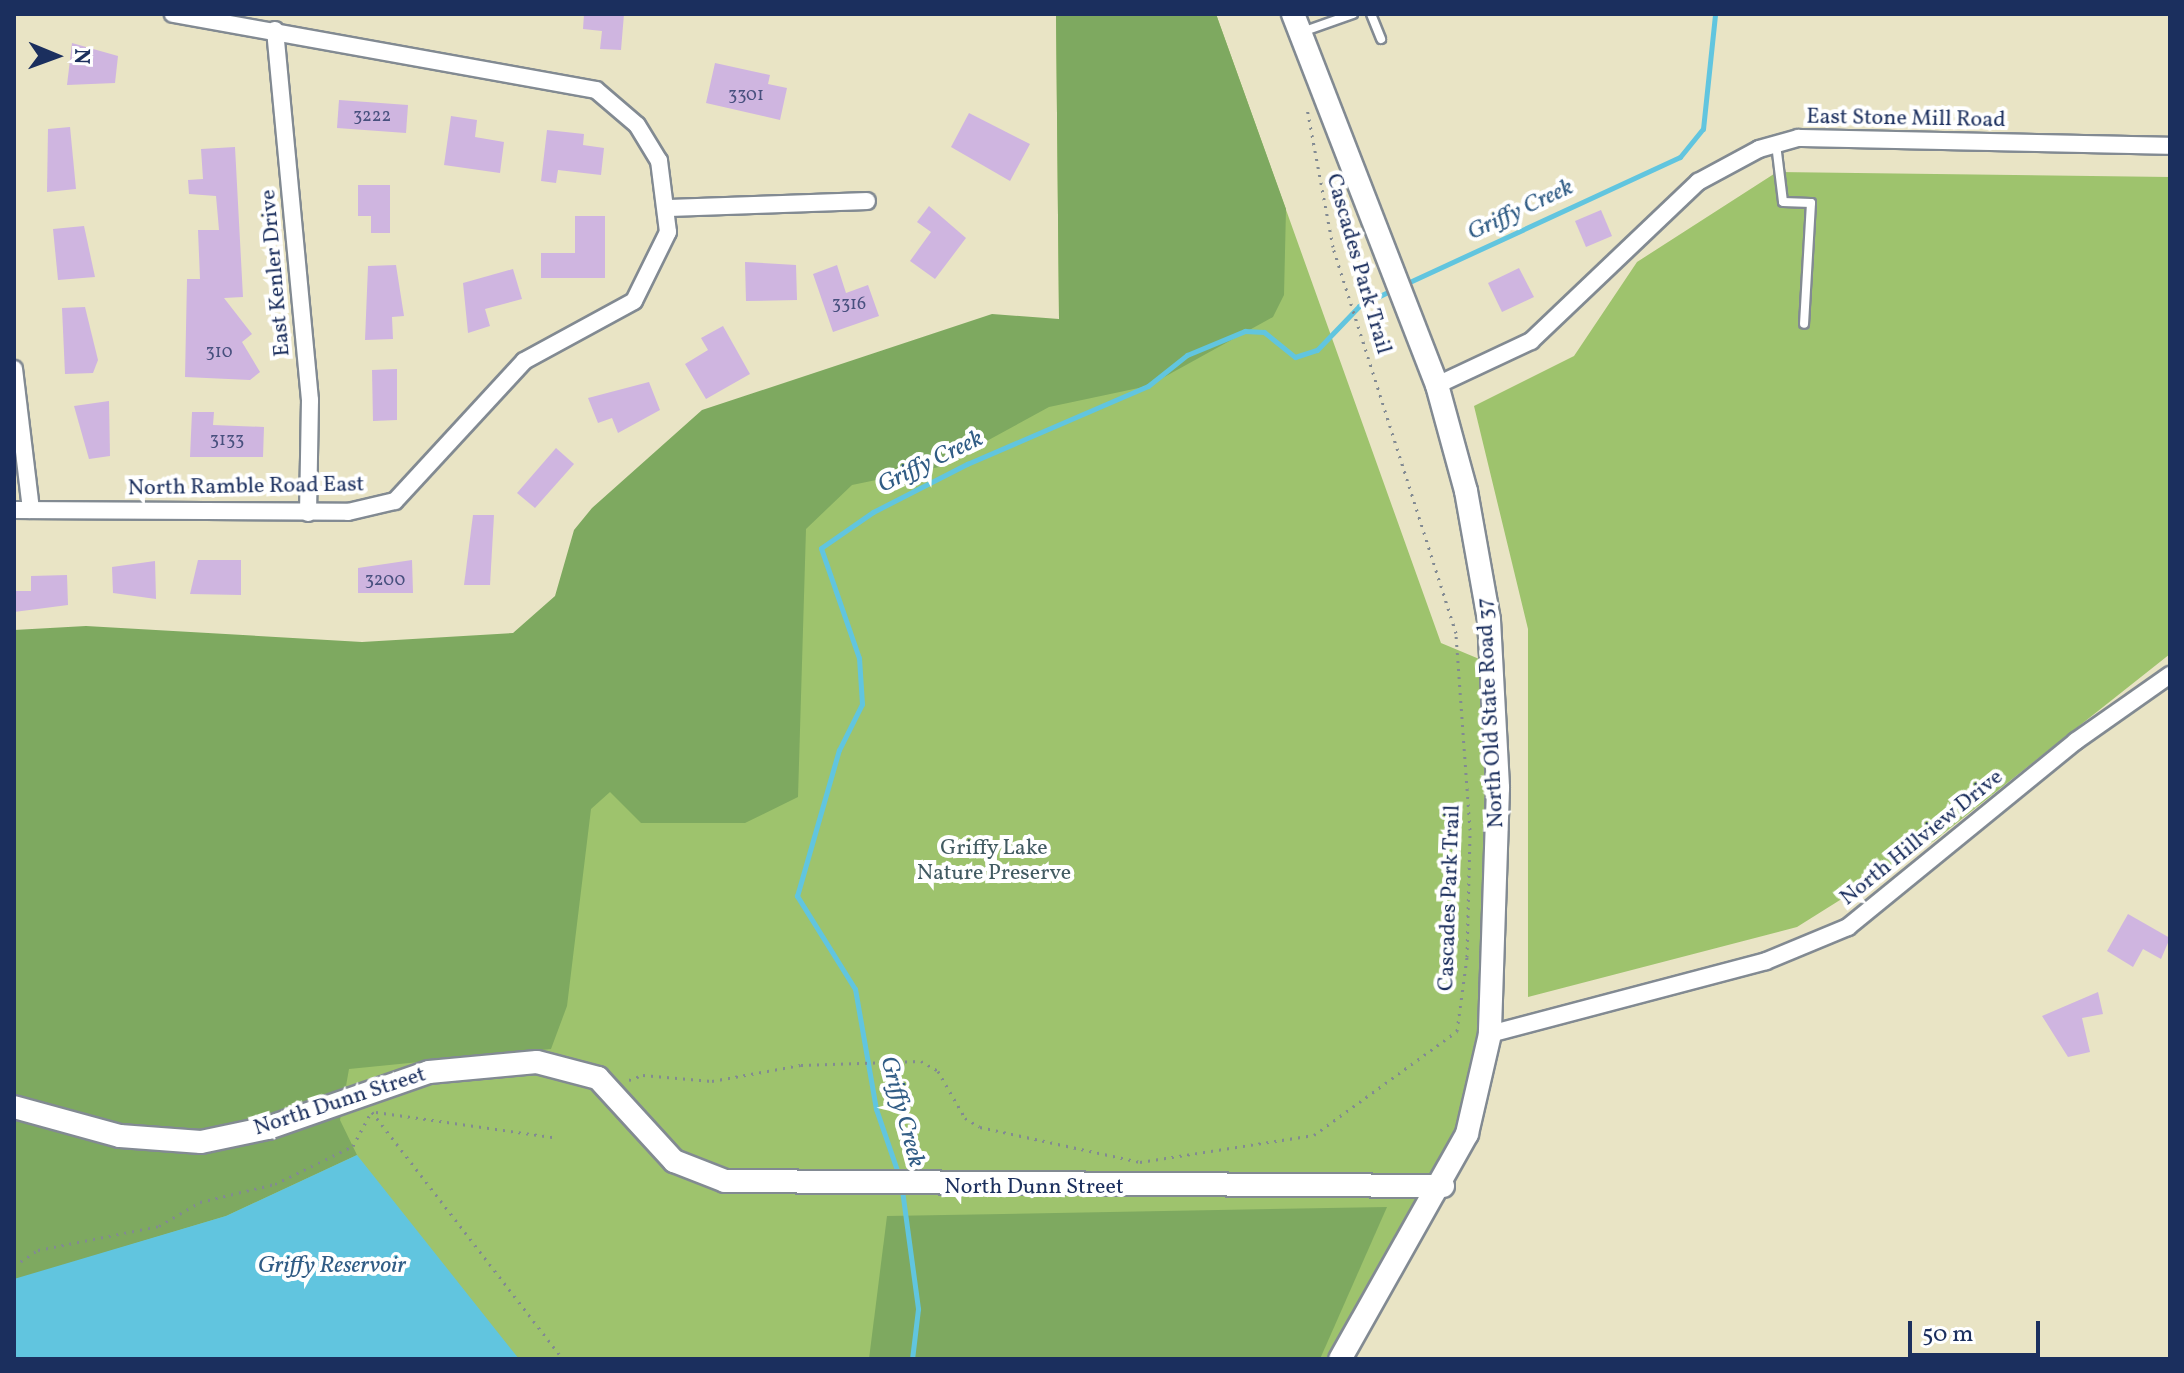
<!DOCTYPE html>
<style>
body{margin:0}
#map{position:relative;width:2184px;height:1373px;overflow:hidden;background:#e9e4c5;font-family:Vollkorn,serif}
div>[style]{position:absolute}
.green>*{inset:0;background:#9ec36d}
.forest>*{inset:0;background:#7ea960}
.water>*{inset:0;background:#61c5df}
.stream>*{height:5px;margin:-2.5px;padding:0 2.5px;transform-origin:2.5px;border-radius:2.5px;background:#61c5df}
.building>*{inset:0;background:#cfb5e0}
.path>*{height:3px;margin-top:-1.5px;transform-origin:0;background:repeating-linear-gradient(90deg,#828a92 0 2px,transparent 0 8px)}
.roads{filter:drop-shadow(2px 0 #828a92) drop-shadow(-2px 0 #828a92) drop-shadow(0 2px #828a92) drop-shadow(0 -2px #828a92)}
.lane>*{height:8px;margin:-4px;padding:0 4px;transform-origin:4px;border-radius:4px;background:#fff}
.street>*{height:16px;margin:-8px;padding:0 8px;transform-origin:8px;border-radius:8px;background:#fff}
.secondary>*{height:22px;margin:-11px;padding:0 11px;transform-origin:11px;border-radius:11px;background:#fff}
span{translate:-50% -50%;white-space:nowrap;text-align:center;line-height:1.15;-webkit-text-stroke:8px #fff;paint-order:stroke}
.number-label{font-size:18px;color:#48507e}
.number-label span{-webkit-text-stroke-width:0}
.street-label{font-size:22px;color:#1b2f5e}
.park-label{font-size:22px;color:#425b62}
.water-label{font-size:24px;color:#305c85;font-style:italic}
.frame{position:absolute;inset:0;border:16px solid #1b2f5e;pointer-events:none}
.north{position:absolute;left:16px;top:16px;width:80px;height:80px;-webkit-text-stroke:6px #fff;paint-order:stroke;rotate:91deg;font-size:22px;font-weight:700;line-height:32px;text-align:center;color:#1b2f5e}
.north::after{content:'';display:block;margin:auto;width:28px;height:36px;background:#1b2f5e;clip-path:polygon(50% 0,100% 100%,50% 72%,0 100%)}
.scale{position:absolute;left:1908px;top:1321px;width:132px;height:36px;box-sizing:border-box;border:4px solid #1b2f5e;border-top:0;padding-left:10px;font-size:24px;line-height:28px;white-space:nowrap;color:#1b2f5e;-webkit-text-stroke:6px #fff;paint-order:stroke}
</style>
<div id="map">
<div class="green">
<i style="clip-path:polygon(1056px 14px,1216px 14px,1441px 643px,1496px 666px,1490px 1034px,1467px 1134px,1341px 1359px,14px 1359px,14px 653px,525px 652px,1059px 319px)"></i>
<i style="clip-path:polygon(1777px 172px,2170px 177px,2170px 654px,1934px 841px,1797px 927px,1528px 997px,1528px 629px,1474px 406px,1574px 356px,1637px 262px)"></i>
</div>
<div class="forest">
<i style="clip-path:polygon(1056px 14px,1216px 14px,1286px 209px,1284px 295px,1273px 317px,1148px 386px,1049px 407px,939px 467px,852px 485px,806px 529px,798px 797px,745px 823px,641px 823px,610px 792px,591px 809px,567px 1006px,551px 1049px,349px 1069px,340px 1120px,357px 1155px,226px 1216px,14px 1280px,14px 630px,86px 626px,362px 642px,513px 633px,555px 596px,574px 530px,592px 508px,702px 410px,992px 314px,1059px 319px)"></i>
<i style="clip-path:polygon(1387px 1207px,1320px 1359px,869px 1359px,887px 1216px)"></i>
</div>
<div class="water">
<i style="clip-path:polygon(357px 1155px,519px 1359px,14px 1359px,14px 1279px,226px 1216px)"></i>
</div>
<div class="stream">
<i style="left:1403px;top:285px;width:305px;rotate:-24.8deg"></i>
<i style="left:1680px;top:157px;width:36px;rotate:-51deg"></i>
<i style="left:1703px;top:129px;width:116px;rotate:-84deg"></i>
<i style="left:899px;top:1176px;width:71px;rotate:-108.9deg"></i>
<i style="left:876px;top:1109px;width:122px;rotate:-99.9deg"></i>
<i style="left:855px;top:989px;width:110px;rotate:-121.9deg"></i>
<i style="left:797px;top:896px;width:152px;rotate:-74deg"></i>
<i style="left:839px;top:750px;width:51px;rotate:-63.4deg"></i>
<i style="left:862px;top:704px;width:46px;rotate:-93.7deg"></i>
<i style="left:859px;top:658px;width:116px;rotate:-109.1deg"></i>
<i style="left:821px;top:548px;width:63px;rotate:-34.7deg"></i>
<i style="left:873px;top:512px;width:106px;rotate:-27.1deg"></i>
<i style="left:967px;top:464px;width:197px;rotate:-23.3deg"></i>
<i style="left:1148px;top:386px;width:50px;rotate:-38.5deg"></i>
<i style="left:1187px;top:355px;width:63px;rotate:-22.5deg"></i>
<i style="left:1245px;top:331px;width:19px;rotate:3deg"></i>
<i style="left:1264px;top:332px;width:40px;rotate:39deg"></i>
<i style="left:1295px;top:357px;width:23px;rotate:-18deg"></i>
<i style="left:1317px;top:350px;width:61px;rotate:-46.3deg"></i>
<i style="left:1359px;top:306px;width:39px;rotate:-26deg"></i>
<i style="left:902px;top:1190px;width:120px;rotate:82.3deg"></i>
<i style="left:918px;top:1309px;width:50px;rotate:96.8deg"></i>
</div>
<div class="building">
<i style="clip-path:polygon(584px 14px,624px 14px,621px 50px,600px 49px,602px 31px,583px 29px)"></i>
<i style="clip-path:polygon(72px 43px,118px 56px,115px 83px,67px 85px)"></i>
<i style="clip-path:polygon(715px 63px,770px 75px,768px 84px,787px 88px,780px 120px,706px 103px)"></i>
<i style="clip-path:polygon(339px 100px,408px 105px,406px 133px,337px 128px)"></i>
<i style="clip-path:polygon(969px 113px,1030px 144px,1010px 181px,951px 147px)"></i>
<i style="clip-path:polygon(451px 116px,477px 120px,475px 137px,504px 142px,500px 173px,444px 165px)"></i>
<i style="clip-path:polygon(70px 127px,76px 189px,47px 192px,48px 129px)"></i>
<i style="clip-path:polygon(547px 130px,584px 134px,583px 145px,604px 148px,601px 175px,558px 170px,556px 183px,541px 181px)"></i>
<i style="clip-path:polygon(235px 147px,243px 297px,224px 298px,252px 334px,242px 342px,260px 372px,250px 380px,185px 377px,187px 279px,200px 279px,198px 230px,219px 230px,216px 196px,189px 194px,188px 180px,203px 179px,201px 149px)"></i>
<i style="clip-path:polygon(358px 185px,390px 185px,390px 233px,371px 233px,371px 216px,358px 216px)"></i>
<i style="clip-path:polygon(929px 206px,966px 238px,935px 279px,910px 261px,931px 232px,917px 222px)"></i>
<i style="clip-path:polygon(1601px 210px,1612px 236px,1586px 247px,1575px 221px)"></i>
<i style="clip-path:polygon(575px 216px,605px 216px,605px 278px,541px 278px,541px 253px,575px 253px)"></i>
<i style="clip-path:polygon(84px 226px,95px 277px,58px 280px,53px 229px)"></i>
<i style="clip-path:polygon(745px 262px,796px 265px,797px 300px,746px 301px)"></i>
<i style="clip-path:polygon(396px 265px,404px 316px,392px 317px,393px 339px,365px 340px,368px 266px)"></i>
<i style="clip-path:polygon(837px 265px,846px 293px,868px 285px,879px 316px,833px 332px,813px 274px)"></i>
<i style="clip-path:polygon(1519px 268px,1534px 297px,1502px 312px,1488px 283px)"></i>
<i style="clip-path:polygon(513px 269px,522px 299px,485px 309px,490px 326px,468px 333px,463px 283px)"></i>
<i style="clip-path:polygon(85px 307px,98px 360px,93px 373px,65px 374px,62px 308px)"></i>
<i style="clip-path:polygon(723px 326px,750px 374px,706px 399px,685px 364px,708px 350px,701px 338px)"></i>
<i style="clip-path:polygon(397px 369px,397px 420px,373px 421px,372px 370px)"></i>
<i style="clip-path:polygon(649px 382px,660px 410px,618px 433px,612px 418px,598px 423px,588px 398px)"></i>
<i style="clip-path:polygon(109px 401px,110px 456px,89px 459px,74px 406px)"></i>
<i style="clip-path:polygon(192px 412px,214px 412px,213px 425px,264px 427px,263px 457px,190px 457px)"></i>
<i style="clip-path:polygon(556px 448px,574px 464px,535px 508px,517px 493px)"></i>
<i style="clip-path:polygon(473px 515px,494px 515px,490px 585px,464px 585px)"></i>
<i style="clip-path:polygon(198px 560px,241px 560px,241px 595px,190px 594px)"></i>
<i style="clip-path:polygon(412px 560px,413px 593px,358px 593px,358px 568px)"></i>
<i style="clip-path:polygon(155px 561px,156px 599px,113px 593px,112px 567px)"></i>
<i style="clip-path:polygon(67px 575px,68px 605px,14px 612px,14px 591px,31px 591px,31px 576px)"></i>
<i style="clip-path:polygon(2128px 914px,2170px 938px,2161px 959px,2143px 949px,2133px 967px,2107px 951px)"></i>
<i style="clip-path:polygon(2098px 992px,2103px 1014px,2082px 1018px,2090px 1052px,2068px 1057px,2042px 1016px)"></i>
</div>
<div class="path">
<i style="left:629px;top:1080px;width:15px;rotate:-20deg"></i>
<i style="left:643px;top:1075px;width:69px;rotate:5deg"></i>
<i style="left:712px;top:1081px;width:90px;rotate:-10.2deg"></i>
<i style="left:801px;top:1065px;width:120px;rotate:-1.9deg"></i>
<i style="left:921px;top:1061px;width:20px;rotate:30deg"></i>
<i style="left:938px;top:1071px;width:54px;rotate:60.1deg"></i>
<i style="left:965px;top:1118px;width:17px;rotate:31deg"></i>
<i style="left:980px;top:1127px;width:164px;rotate:12.3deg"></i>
<i style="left:1140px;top:1162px;width:176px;rotate:-8.8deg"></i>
<i style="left:1314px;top:1135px;width:177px;rotate:-36deg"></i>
<i style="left:1457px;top:1031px;width:75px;rotate:-82.3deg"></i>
<i style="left:1467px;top:957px;width:127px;rotate:-88.6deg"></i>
<i style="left:1470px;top:830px;width:197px;rotate:-94.1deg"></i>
<i style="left:1456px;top:633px;width:405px;rotate:-107.7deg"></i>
<i style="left:1333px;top:247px;width:141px;rotate:-100.6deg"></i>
<i style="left:372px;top:1112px;width:312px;rotate:52.3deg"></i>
<i style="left:376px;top:1112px;width:178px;rotate:8.1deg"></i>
<i style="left:14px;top:1266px;width:29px;rotate:-34deg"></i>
<i style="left:38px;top:1250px;width:123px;rotate:-11.2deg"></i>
<i style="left:159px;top:1226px;width:48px;rotate:-30.3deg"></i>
<i style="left:200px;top:1202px;width:77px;rotate:-13.5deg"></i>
<i style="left:275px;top:1184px;width:87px;rotate:-26deg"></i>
<i style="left:353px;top:1146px;width:36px;rotate:-62deg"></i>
</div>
<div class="roads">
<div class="lane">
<i style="left:1371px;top:14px;width:27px;rotate:68deg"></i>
<i style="left:1302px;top:32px;width:54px;rotate:-19.4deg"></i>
<i style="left:1776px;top:144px;width:58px;rotate:83.1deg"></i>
<i style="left:1783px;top:202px;width:28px;rotate:2deg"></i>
<i style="left:1811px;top:203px;width:121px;rotate:93.3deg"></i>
</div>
<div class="street">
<i style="left:275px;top:30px;width:372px;rotate:84.6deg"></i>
<i style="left:310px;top:400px;width:113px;rotate:91deg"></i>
<i style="left:670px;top:208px;width:197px;rotate:-2deg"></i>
<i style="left:14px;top:369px;width:142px;rotate:83.1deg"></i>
<i style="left:1437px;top:385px;width:104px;rotate:-25.1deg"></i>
<i style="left:1531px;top:341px;width:231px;rotate:-43.6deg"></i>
<i style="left:1698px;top:182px;width:69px;rotate:-28.4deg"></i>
<i style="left:1759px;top:149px;width:41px;rotate:-15.8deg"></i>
<i style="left:1798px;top:138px;width:372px;rotate:1.2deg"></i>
<i style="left:14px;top:510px;width:334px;rotate:0.3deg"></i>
<i style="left:348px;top:512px;width:48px;rotate:-13.2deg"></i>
<i style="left:395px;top:501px;width:190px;rotate:-47.3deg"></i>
<i style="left:524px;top:361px;width:125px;rotate:-28.6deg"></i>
<i style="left:634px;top:301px;width:77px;rotate:-63.8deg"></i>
<i style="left:668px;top:232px;width:72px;rotate:-97.2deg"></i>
<i style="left:659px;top:161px;width:42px;rotate:-121.4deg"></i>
<i style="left:637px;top:125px;width:54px;rotate:-139.5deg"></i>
<i style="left:596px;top:90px;width:430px;rotate:-169.8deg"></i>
<i style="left:1490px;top:1034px;width:285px;rotate:-14.8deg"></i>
<i style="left:1766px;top:961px;width:89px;rotate:-22.5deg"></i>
<i style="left:1848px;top:927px;width:294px;rotate:-39.2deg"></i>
<i style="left:2076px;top:741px;width:115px;rotate:-35.1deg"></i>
</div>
<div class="secondary">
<i style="left:1293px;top:14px;width:398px;rotate:68.8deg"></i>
<i style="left:1437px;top:385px;width:110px;rotate:74.7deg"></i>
<i style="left:1466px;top:491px;width:131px;rotate:79.9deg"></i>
<i style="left:1489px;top:620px;width:168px;rotate:86.9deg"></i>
<i style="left:1498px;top:788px;width:246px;rotate:91.9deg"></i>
<i style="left:1490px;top:1034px;width:103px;rotate:103deg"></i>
<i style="left:1467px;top:1134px;width:258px;rotate:119.4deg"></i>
<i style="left:14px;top:1107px;width:110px;rotate:15.3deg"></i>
<i style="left:120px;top:1136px;width:81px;rotate:4.2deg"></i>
<i style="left:201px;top:1142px;width:68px;rotate:-11.8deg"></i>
<i style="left:268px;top:1128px;width:170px;rotate:-19.2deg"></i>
<i style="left:429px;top:1072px;width:108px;rotate:-5.3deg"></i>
<i style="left:537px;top:1062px;width:63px;rotate:14.7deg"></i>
<i style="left:598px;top:1078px;width:113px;rotate:47.5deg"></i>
<i style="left:674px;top:1161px;width:55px;rotate:21.4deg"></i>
<i style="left:725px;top:1181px;width:718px;rotate:0.4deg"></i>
</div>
</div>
<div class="number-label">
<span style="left:746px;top:96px">3301</span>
<span style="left:372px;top:117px">3222</span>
<span style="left:849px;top:305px">3316</span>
<span style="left:219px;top:353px">310</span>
<span style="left:227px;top:441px">3133</span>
<span style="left:385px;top:581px">3200</span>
</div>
<div class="street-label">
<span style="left:1906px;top:119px;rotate:1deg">East Stone Mill Road</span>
<span style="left:1358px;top:264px;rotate:74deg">Cascades Park Trail</span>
<span style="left:276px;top:273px;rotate:-95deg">East Kenler Drive</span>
<span style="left:246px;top:487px;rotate:-1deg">North Ramble Road East</span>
<span style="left:1491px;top:713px;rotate:-93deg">North Old State Road 37</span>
<span style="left:1922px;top:838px;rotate:-39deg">North Hillview Drive</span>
<span style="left:1450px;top:898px;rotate:-88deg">Cascades Park Trail</span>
<span style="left:340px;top:1102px;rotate:-18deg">North Dunn Street</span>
<span style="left:1034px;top:1188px">North Dunn Street</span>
</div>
<div class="park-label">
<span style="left:994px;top:861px">Griffy Lake<br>Nature Preserve</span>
</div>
<div class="water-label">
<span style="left:1521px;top:211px;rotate:-25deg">Griffy Creek</span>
<span style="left:931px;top:463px;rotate:-26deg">Griffy Creek</span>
<span style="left:901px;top:1112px;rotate:75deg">Griffy Creek</span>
<span style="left:332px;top:1267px">Griffy Reservoir</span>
</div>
<div class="frame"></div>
<div class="north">N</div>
<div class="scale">50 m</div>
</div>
